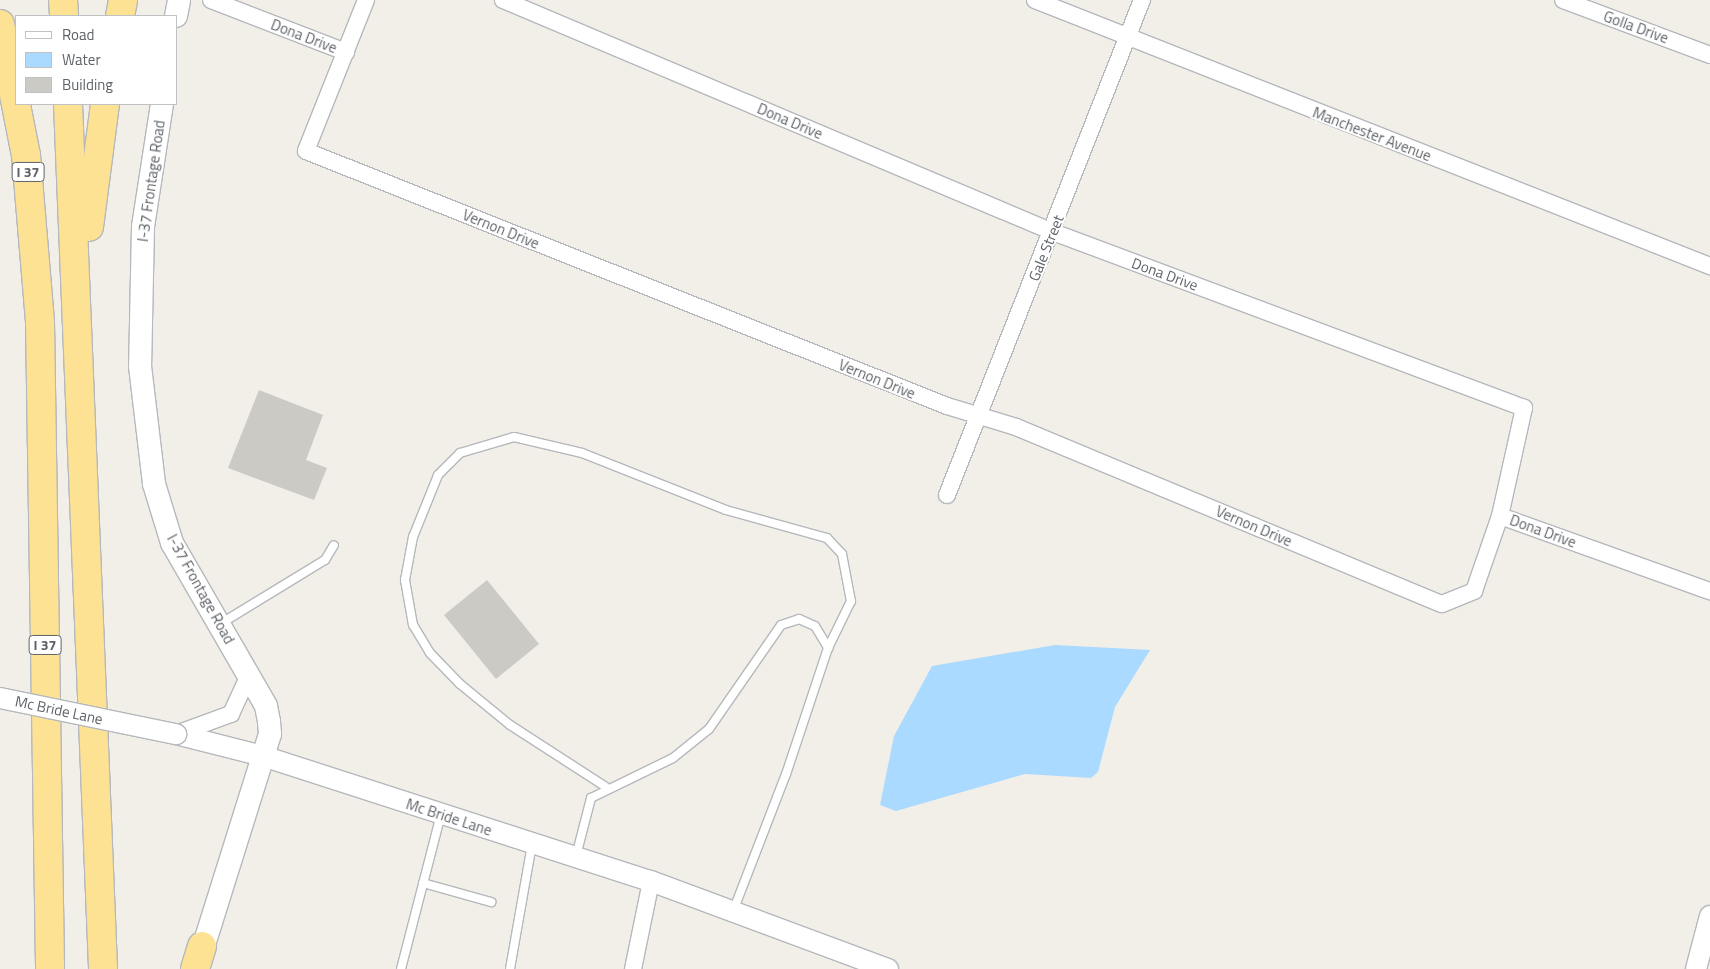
<!DOCTYPE html>
<style>
body{margin:0}
#map{position:relative;width:1710px;height:969px;overflow:hidden;background:#f1efe8;font-family:"Titillium Web",sans-serif}
div>[style]{position:absolute}
.water>*{inset:0;background:#aadaff}
.building>*{inset:0;background:#cccac5}
.roads{filter:drop-shadow(1px 0 #b5b8bc) drop-shadow(-1px 0 #b5b8bc) drop-shadow(0 1px #b5b8bc) drop-shadow(0 -1px #b5b8bc)}
.service>*{height:8px;margin:-4px;padding:0 4px;transform-origin:4px;border-radius:4px;background:#fff}
.minor>*{height:16px;margin:-8px;padding:0 8px;transform-origin:8px;border-radius:8px;background:#fff}
.tertiary>*{height:20px;margin:-10px;padding:0 10px;transform-origin:10px;border-radius:10px;background:#fff}
.secondary>*{height:22px;margin:-11px;padding:0 11px;transform-origin:11px;border-radius:11px;background:#fff}
.motorway>*{height:28px;margin:-14px;padding:0 14px;transform-origin:14px;border-radius:14px;background:#fde293}
.bridges{filter:drop-shadow(1px 0 #b5b8bc) drop-shadow(-1px 0 #b5b8bc) drop-shadow(0 1px #b5b8bc) drop-shadow(0 -1px #b5b8bc)}
.tertiary-bridge>*{height:20px;margin:-10px;padding:0 10px;transform-origin:10px;border-radius:10px;background:#fff}
span{translate:-50% -50%;white-space:nowrap;text-align:center;line-height:1.15;-webkit-text-stroke:4px #fff;paint-order:stroke}
.shield-label span{padding:1px 4px;background:#fff;border:1px solid;border-radius:4px;-webkit-text-stroke-width:0}
.shield-label{font-size:14px;color:#5f6368;font-weight:700}
.street-label{font-size:15px;color:#5f6368}
.legend{position:absolute;left:15px;top:15px;width:162px;height:90px;box-sizing:border-box;background:#fff;border:1px solid #bfc1c3;margin:0;padding:6px 9px;list-style:none;font-size:15px;color:#5f6368}
.legend li{display:flex;align-items:center;gap:10px;height:25px}
.legend b{width:25px;border:1px solid #bfc1c3}
</style>
<div id="map">
<div class="water">
<i style="clip-path:polygon(1055px 645px,1150px 650px,1115px 707px,1098px 772px,1091px 778px,1025px 774px,896px 811px,880px 805px,894px 736px,932px 666px)"></i>
</div>
<div class="building">
<i style="clip-path:polygon(259px 390px,323px 415px,306px 460px,327px 468px,314px 500px,228px 468px)"></i>
<i style="clip-path:polygon(487px 580px,539px 644px,496px 679px,444px 615px)"></i>
</div>
<div class="roads">
<div class="service">
<i style="left:220px;top:624px;width:123px;rotate:-31.4deg"></i>
<i style="left:325px;top:560px;width:17px;rotate:-59deg"></i>
<i style="left:606px;top:787px;width:114px;rotate:-147.1deg"></i>
<i style="left:510px;top:725px;width:65px;rotate:-140.6deg"></i>
<i style="left:460px;top:684px;width:43px;rotate:-134.1deg"></i>
<i style="left:430px;top:653px;width:33px;rotate:-121deg"></i>
<i style="left:413px;top:625px;width:46px;rotate:-100.1deg"></i>
<i style="left:405px;top:580px;width:44px;rotate:-79.5deg"></i>
<i style="left:413px;top:537px;width:67px;rotate:-68deg"></i>
<i style="left:438px;top:475px;width:31px;rotate:-45deg"></i>
<i style="left:460px;top:453px;width:56px;rotate:-16.5deg"></i>
<i style="left:514px;top:437px;width:70px;rotate:13.2deg"></i>
<i style="left:582px;top:453px;width:155px;rotate:21.6deg"></i>
<i style="left:726px;top:510px;width:105px;rotate:15.5deg"></i>
<i style="left:827px;top:538px;width:22px;rotate:47deg"></i>
<i style="left:842px;top:554px;width:48px;rotate:79.2deg"></i>
<i style="left:851px;top:601px;width:52px;rotate:116.1deg"></i>
<i style="left:576px;top:856px;width:60px;rotate:-75.5deg"></i>
<i style="left:591px;top:798px;width:91px;rotate:-26deg"></i>
<i style="left:673px;top:758px;width:46px;rotate:-38.9deg"></i>
<i style="left:709px;top:729px;width:126px;rotate:-55.3deg"></i>
<i style="left:781px;top:625px;width:19px;rotate:-18deg"></i>
<i style="left:799px;top:619px;width:17px;rotate:24deg"></i>
<i style="left:815px;top:626px;width:26px;rotate:59deg"></i>
<i style="left:828px;top:648px;width:133px;rotate:108.4deg"></i>
<i style="left:786px;top:774px;width:147px;rotate:111.1deg"></i>
<i style="left:423px;top:883px;width:71px;rotate:15.6deg"></i>
<i style="left:401px;top:969px;width:160px;rotate:-75.5deg"></i>
<i style="left:510px;top:969px;width:127px;rotate:-80deg"></i>
</div>
<div class="minor">
<i style="left:211px;top:0;width:145px;rotate:21.1deg"></i>
<i style="left:366px;top:0;width:162px;rotate:111.7deg"></i>
<i style="left:306px;top:151px;width:690px;rotate:21.69deg"></i>
<i style="left:947px;top:406px;width:72px;rotate:16.9deg"></i>
<i style="left:1016px;top:427px;width:461px;rotate:22.6deg"></i>
<i style="left:1442px;top:604px;width:35px;rotate:-22deg"></i>
<i style="left:1474px;top:591px;width:79px;rotate:-70.9deg"></i>
<i style="left:1500px;top:516px;width:111px;rotate:-77.5deg"></i>
<i style="left:1524px;top:408px;width:503px;rotate:-159.51deg"></i>
<i style="left:1053px;top:232px;width:597px;rotate:-157.13deg"></i>
<i style="left:1035px;top:0;width:726px;rotate:21.51deg"></i>
<i style="left:1563px;top:0;width:157px;rotate:20.5deg"></i>
<i style="left:947px;top:495px;width:532px;rotate:-68.5deg"></i>
<i style="left:1500px;top:516px;width:223px;rotate:19.7deg"></i>
<i style="left:176px;top:734px;width:59px;rotate:-20deg"></i>
<i style="left:231px;top:714px;width:43px;rotate:-65.2deg"></i>
<i style="left:633px;top:969px;width:90px;rotate:-78.4deg"></i>
</div>
<div class="tertiary">
<i style="left:176px;top:734px;width:90px;rotate:14.2deg"></i>
<i style="left:263px;top:756px;width:408px;rotate:17.9deg"></i>
<i style="left:651px;top:881px;width:253px;rotate:20.4deg"></i>
<i style="left:1696px;top:969px;width:55px;rotate:-75.2deg"></i>
</div>
<div class="secondary">
<i style="left:176px;top:16px;width:16px;rotate:-79deg"></i>
<i style="left:162px;top:104px;width:124px;rotate:98.8deg"></i>
<i style="left:143px;top:227px;width:139px;rotate:91.2deg"></i>
<i style="left:140px;top:366px;width:119px;rotate:83.2deg"></i>
<i style="left:154px;top:484px;width:62px;rotate:73deg"></i>
<i style="left:172px;top:543px;width:188px;rotate:60deg"></i>
<i style="left:266px;top:706px;width:16px;rotate:79deg"></i>
<i style="left:269px;top:722px;width:12px;rotate:85deg"></i>
<i style="left:270px;top:734px;width:238px;rotate:107.4deg"></i>
</div>
<div class="motorway">
<i style="left:63px;top:0;width:16px;rotate:86deg"></i>
<i style="left:120px;top:16px;width:16px;rotate:-79deg"></i>
<i style="left:0;top:24px;width:134px;rotate:78.8deg"></i>
<i style="left:26px;top:155px;width:168px;rotate:85.2deg"></i>
<i style="left:40px;top:322px;width:647px;rotate:89.11deg"></i>
<i style="left:68px;top:104px;width:866px;rotate:87.68deg"></i>
<i style="left:89px;top:227px;width:124px;rotate:-82.6deg"></i>
<i style="left:195px;top:969px;width:24px;rotate:-73deg"></i>
</div>
</div>
<div class="bridges">
<div class="tertiary-bridge">
<i style="left:0;top:698px;width:180px;rotate:11.6deg"></i>
</div>
</div>
<div class="shield-label">
<span style="left:28px;top:172px">I 37</span>
<span style="left:45px;top:645px">I 37</span>
</div>
<div class="street-label">
<span style="left:1636px;top:27px;rotate:20deg">Golla Drive</span>
<span style="left:304px;top:36px;rotate:21deg">Dona Drive</span>
<span style="left:790px;top:121px;rotate:23deg">Dona Drive</span>
<span style="left:1372px;top:134px;rotate:21deg">Manchester Avenue</span>
<span style="left:151px;top:181px;rotate:-82deg">I-37 Frontage Road</span>
<span style="left:501px;top:229px;rotate:22deg">Vernon Drive</span>
<span style="left:1046px;top:248px;rotate:-68deg">Gale Street</span>
<span style="left:1165px;top:274px;rotate:20deg">Dona Drive</span>
<span style="left:877px;top:379px;rotate:22deg">Vernon Drive</span>
<span style="left:1254px;top:526px;rotate:23deg">Vernon Drive</span>
<span style="left:1543px;top:531px;rotate:20deg">Dona Drive</span>
<span style="left:201px;top:589px;rotate:61deg">I-37 Frontage Road</span>
<span style="left:59px;top:710px;rotate:12deg">Mc Bride Lane</span>
<span style="left:449px;top:817px;rotate:18deg">Mc Bride Lane</span>
</div>
<ul class="legend">
<li><b style="height:6px;background:#fff"></b>Road</li>
<li><b style="height:14px;background:#aadaff"></b>Water</li>
<li><b style="height:14px;background:#cccac5"></b>Building</li>
</ul>
</div>
